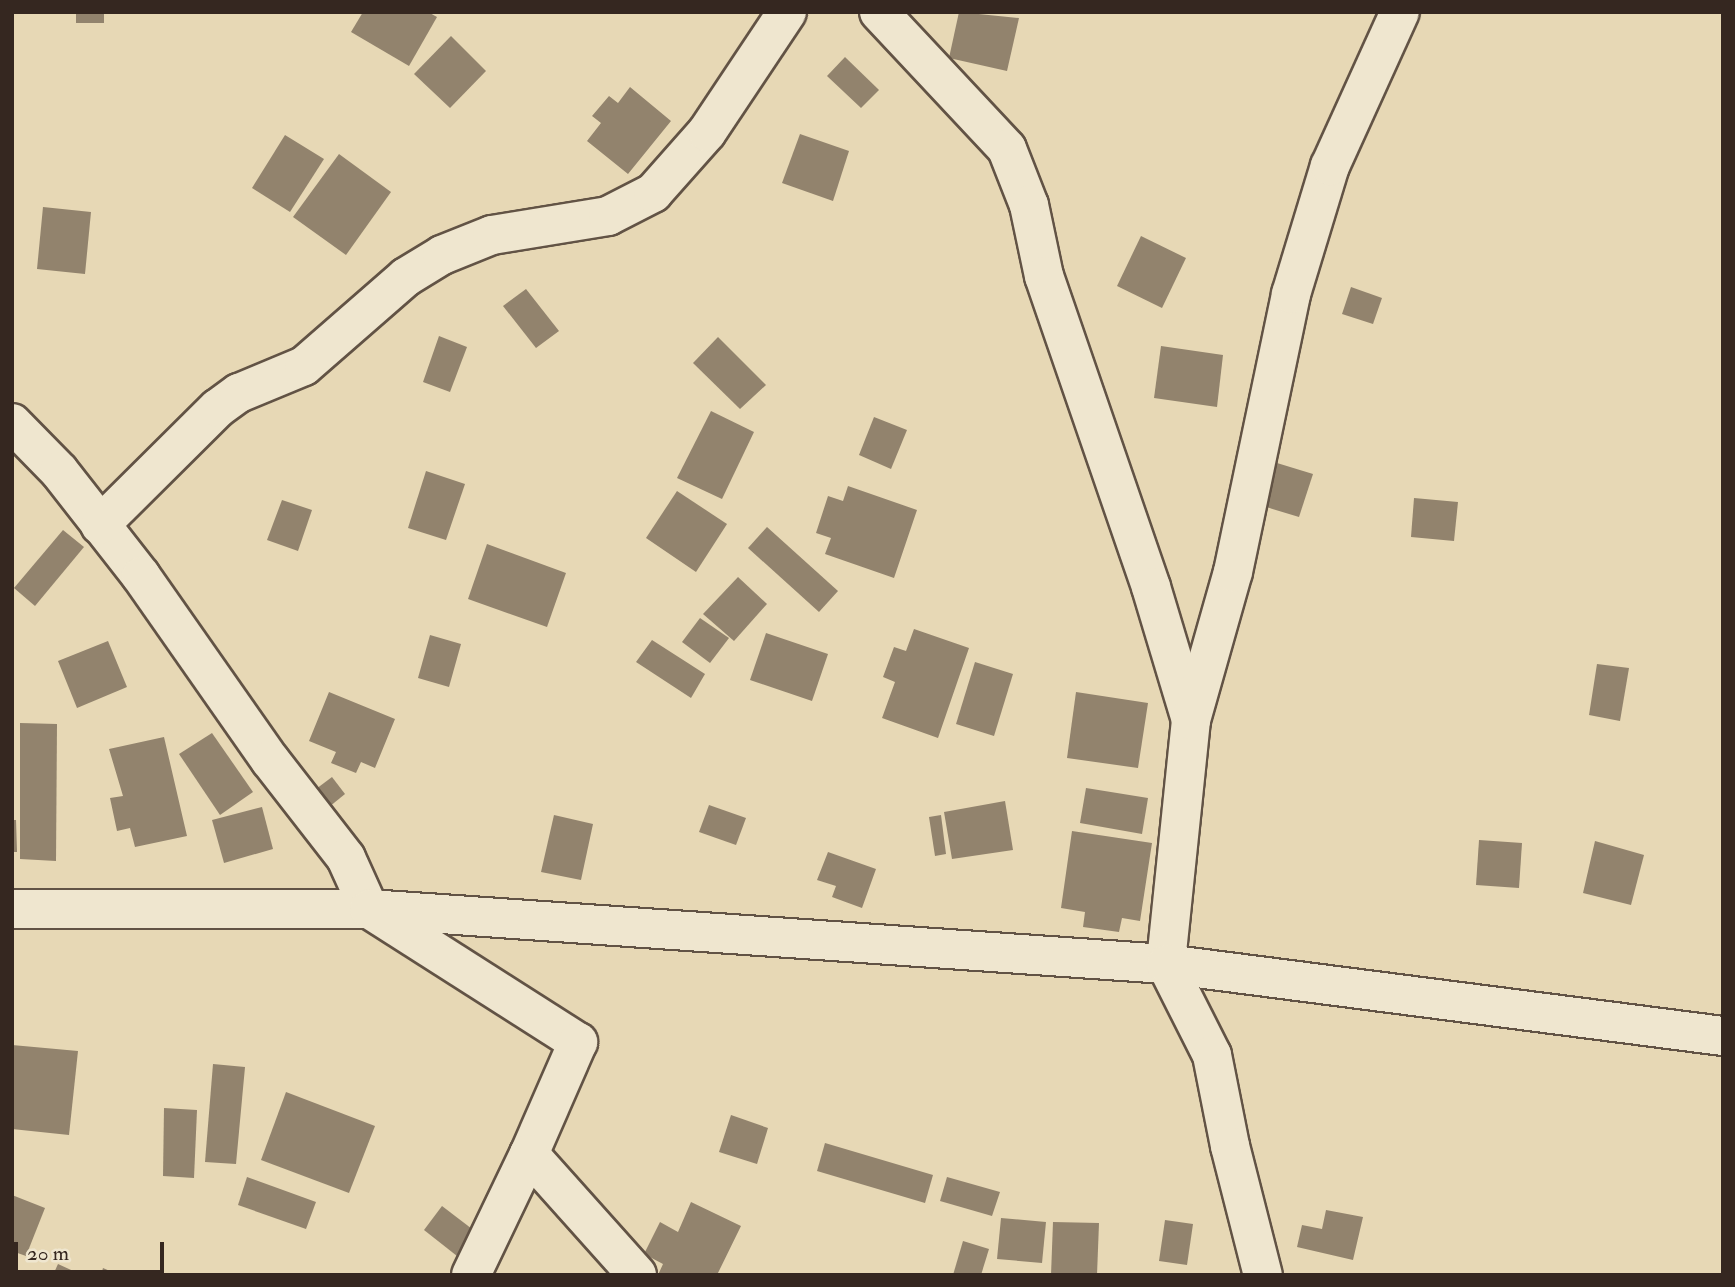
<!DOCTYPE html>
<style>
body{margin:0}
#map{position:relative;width:1735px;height:1287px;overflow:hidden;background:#e7d8b5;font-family:"IM FELL Double Pica",serif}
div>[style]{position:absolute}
.building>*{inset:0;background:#92836d}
.roads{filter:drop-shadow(2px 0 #625345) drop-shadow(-2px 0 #625345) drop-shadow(0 2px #625345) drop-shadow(0 -2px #625345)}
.minor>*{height:38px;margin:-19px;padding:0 19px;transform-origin:19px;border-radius:19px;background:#efe6cf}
span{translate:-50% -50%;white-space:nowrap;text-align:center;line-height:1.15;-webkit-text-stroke:5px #efe6cf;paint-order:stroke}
.frame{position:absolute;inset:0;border:14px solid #352720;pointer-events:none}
.scale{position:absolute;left:14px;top:1242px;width:150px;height:32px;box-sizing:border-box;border:4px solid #352720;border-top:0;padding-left:9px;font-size:21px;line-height:24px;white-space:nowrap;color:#352720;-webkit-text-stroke:5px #efe6cf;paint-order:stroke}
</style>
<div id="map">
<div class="building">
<i style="clip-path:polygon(76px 12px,104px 12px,104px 23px,76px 23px)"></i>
<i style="clip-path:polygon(363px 12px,428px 12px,437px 17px,409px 66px,351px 32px)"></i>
<i style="clip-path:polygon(959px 12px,1019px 18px,1007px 71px,949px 58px)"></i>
<i style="clip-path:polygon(451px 36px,486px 71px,450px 108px,414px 74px)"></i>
<i style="clip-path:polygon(845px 57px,879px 90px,861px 108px,827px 76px)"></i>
<i style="clip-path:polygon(630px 87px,671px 121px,628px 174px,587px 141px,601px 123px,592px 116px,609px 96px,618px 103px)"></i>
<i style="clip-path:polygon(800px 134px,849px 151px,833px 201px,782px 183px)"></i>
<i style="clip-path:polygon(285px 135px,324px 159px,290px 212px,252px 188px)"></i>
<i style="clip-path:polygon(339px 154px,391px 192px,346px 255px,293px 217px)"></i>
<i style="clip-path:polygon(43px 207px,91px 212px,85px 274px,37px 269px)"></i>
<i style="clip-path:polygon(1141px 236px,1186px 258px,1162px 308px,1117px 286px)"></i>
<i style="clip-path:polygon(1351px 287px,1382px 298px,1373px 324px,1342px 314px)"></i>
<i style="clip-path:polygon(526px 289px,559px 331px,536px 348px,503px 306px)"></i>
<i style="clip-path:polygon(439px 336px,467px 347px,450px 392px,423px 382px)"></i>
<i style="clip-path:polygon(718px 337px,766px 385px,740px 409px,693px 363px)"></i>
<i style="clip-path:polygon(1161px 346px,1223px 355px,1217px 407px,1154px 398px)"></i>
<i style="clip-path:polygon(711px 411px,754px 432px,722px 499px,677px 478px)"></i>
<i style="clip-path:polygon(874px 417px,907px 430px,891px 469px,859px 455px)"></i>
<i style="clip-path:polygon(1277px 463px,1313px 474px,1299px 517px,1263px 506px)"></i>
<i style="clip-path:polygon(426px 471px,465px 484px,446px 540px,408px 528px)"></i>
<i style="clip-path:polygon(848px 486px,917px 510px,894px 578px,825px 554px,831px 538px,816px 533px,828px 496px,843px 501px)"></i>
<i style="clip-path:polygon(677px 491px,727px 524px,696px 572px,646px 538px)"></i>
<i style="clip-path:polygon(1414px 498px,1458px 502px,1454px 541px,1411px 537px)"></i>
<i style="clip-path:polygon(282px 500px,312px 510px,298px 551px,267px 540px)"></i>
<i style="clip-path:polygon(767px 527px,838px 591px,819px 612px,748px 548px)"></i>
<i style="clip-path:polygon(63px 530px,84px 547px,35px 606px,14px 588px)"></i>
<i style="clip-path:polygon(487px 544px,566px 573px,547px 627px,468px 599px)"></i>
<i style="clip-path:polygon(738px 577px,767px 604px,734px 641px,703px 614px)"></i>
<i style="clip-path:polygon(700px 618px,729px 638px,710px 663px,682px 642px)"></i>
<i style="clip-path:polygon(914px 629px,969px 648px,938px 738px,882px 718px,895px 682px,883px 677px,894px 647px,906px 651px)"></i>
<i style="clip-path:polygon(766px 633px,828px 654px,812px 701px,750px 680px)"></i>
<i style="clip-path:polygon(430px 635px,461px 644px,449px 687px,418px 678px)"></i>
<i style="clip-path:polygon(652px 640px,705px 674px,691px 698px,636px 662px)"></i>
<i style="clip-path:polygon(108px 641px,127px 687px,77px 708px,58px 661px)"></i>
<i style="clip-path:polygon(975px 662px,1013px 674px,994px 736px,956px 724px)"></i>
<i style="clip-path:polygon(1597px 664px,1629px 668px,1620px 721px,1589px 715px)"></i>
<i style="clip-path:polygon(329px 692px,395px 719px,375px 768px,361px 762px,356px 773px,331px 763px,336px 752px,309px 741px)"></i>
<i style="clip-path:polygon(1076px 692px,1148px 703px,1138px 768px,1067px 758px)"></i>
<i style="clip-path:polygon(20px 723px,57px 724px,56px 861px,20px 859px)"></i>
<i style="clip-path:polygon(212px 733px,253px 792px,220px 815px,179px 754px)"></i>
<i style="clip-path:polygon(164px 737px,187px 836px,135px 847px,130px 828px,117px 831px,110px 798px,123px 796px,109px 749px)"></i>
<i style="clip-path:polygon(332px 777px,345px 794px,329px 807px,316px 789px)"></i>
<i style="clip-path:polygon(1086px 788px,1148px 798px,1142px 834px,1080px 823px)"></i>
<i style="clip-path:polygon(1005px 801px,1013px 850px,952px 859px,944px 812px)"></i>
<i style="clip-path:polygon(709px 805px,746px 818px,736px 845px,699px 832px)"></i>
<i style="clip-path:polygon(262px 807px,273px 849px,224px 863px,212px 820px)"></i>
<i style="clip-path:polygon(554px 815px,593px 824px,581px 880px,541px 872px)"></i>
<i style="clip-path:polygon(941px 815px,946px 854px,935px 856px,929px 817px)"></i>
<i style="clip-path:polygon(12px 820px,16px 820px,17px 852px,12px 852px)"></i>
<i style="clip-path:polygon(1072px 831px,1152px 843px,1140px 921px,1122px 918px,1119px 932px,1083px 927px,1085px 912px,1061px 908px)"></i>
<i style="clip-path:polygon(1479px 840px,1522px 843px,1519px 888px,1476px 885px)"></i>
<i style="clip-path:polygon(1595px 841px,1644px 855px,1631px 905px,1583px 893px)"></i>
<i style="clip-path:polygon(828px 852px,876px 869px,862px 908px,832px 897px,836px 886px,817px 880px)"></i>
<i style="clip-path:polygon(12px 1045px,78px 1051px,69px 1135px,12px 1129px)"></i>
<i style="clip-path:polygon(213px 1064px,245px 1067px,236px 1164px,205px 1162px)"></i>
<i style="clip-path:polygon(286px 1092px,375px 1126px,349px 1193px,261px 1160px)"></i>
<i style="clip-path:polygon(164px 1108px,197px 1110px,194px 1178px,163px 1176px)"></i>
<i style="clip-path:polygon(731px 1115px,768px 1128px,757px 1164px,719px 1152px)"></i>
<i style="clip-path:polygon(825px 1143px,933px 1175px,925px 1203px,817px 1171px)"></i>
<i style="clip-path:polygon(247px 1177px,316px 1202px,306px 1229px,238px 1205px)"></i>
<i style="clip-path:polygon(947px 1177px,1000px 1192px,992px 1216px,940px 1201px)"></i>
<i style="clip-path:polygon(12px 1195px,45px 1208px,26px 1256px,12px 1251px)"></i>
<i style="clip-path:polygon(691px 1202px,741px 1226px,717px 1275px,658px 1275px,663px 1264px,644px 1254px,660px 1222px,678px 1232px)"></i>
<i style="clip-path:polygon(442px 1206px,476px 1232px,457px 1256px,424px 1230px)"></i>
<i style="clip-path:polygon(1326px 1210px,1363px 1217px,1353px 1260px,1297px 1247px,1302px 1225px,1322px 1229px)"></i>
<i style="clip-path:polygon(1001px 1218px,1046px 1222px,1042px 1263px,997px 1259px)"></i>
<i style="clip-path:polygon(1165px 1220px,1193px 1224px,1187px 1265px,1159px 1261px)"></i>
<i style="clip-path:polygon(1053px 1222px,1099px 1223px,1097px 1275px,1051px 1275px)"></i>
<i style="clip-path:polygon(963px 1241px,989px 1249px,981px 1275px,953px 1275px)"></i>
<i style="clip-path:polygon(58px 1264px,82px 1275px,53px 1275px)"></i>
<i style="clip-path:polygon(103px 1268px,119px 1275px,101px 1275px)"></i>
</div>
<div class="roads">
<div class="minor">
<i style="left:879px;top:12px;width:187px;rotate:46.9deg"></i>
<i style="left:1007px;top:149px;width:60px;rotate:68.6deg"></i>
<i style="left:1029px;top:205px;width:73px;rotate:78.1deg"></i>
<i style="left:1044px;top:276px;width:329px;rotate:71deg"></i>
<i style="left:1151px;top:587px;width:139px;rotate:73.3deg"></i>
<i style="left:1191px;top:720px;width:245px;rotate:95.9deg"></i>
<i style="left:1166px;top:964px;width:102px;rotate:63.2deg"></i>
<i style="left:1212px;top:1055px;width:93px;rotate:78.8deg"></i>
<i style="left:1230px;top:1146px;width:133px;rotate:75.7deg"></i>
<i style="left:12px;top:423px;width:67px;rotate:45.6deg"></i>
<i style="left:59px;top:471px;width:133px;rotate:52deg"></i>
<i style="left:141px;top:576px;width:225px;rotate:55deg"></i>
<i style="left:270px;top:760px;width:124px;rotate:52.2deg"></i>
<i style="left:346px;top:858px;width:56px;rotate:65.7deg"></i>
<i style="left:369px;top:909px;width:248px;rotate:32.5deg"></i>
<i style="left:578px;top:1042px;width:122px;rotate:113.6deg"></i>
<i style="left:529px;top:1154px;width:162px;rotate:48.2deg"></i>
<i style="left:100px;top:525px;width:166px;rotate:-44.8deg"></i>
<i style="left:218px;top:408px;width:26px;rotate:-36deg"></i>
<i style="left:239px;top:393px;width:70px;rotate:-22.6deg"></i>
<i style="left:304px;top:366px;width:135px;rotate:-41.1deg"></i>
<i style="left:406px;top:277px;width:42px;rotate:-31.4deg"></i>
<i style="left:442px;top:255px;width:54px;rotate:-21.8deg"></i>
<i style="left:492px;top:235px;width:118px;rotate:-9.3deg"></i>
<i style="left:608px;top:216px;width:51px;rotate:-27.1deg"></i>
<i style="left:653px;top:193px;width:81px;rotate:-48.5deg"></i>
<i style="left:707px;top:132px;width:144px;rotate:-56.3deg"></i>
<i style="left:1191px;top:720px;width:154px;rotate:-74.2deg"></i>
<i style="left:1233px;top:572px;width:284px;rotate:-78.2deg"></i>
<i style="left:1291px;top:294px;width:134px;rotate:-73.1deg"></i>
<i style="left:1330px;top:166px;width:169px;rotate:-65.6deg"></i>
<i style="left:12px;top:909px;width:357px"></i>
<i style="left:369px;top:909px;width:799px;rotate:3.95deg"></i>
<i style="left:1166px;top:964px;width:562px;rotate:7.37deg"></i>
<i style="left:471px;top:1275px;width:134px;rotate:-64.4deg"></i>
</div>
</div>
<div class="frame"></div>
<div class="scale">20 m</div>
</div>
